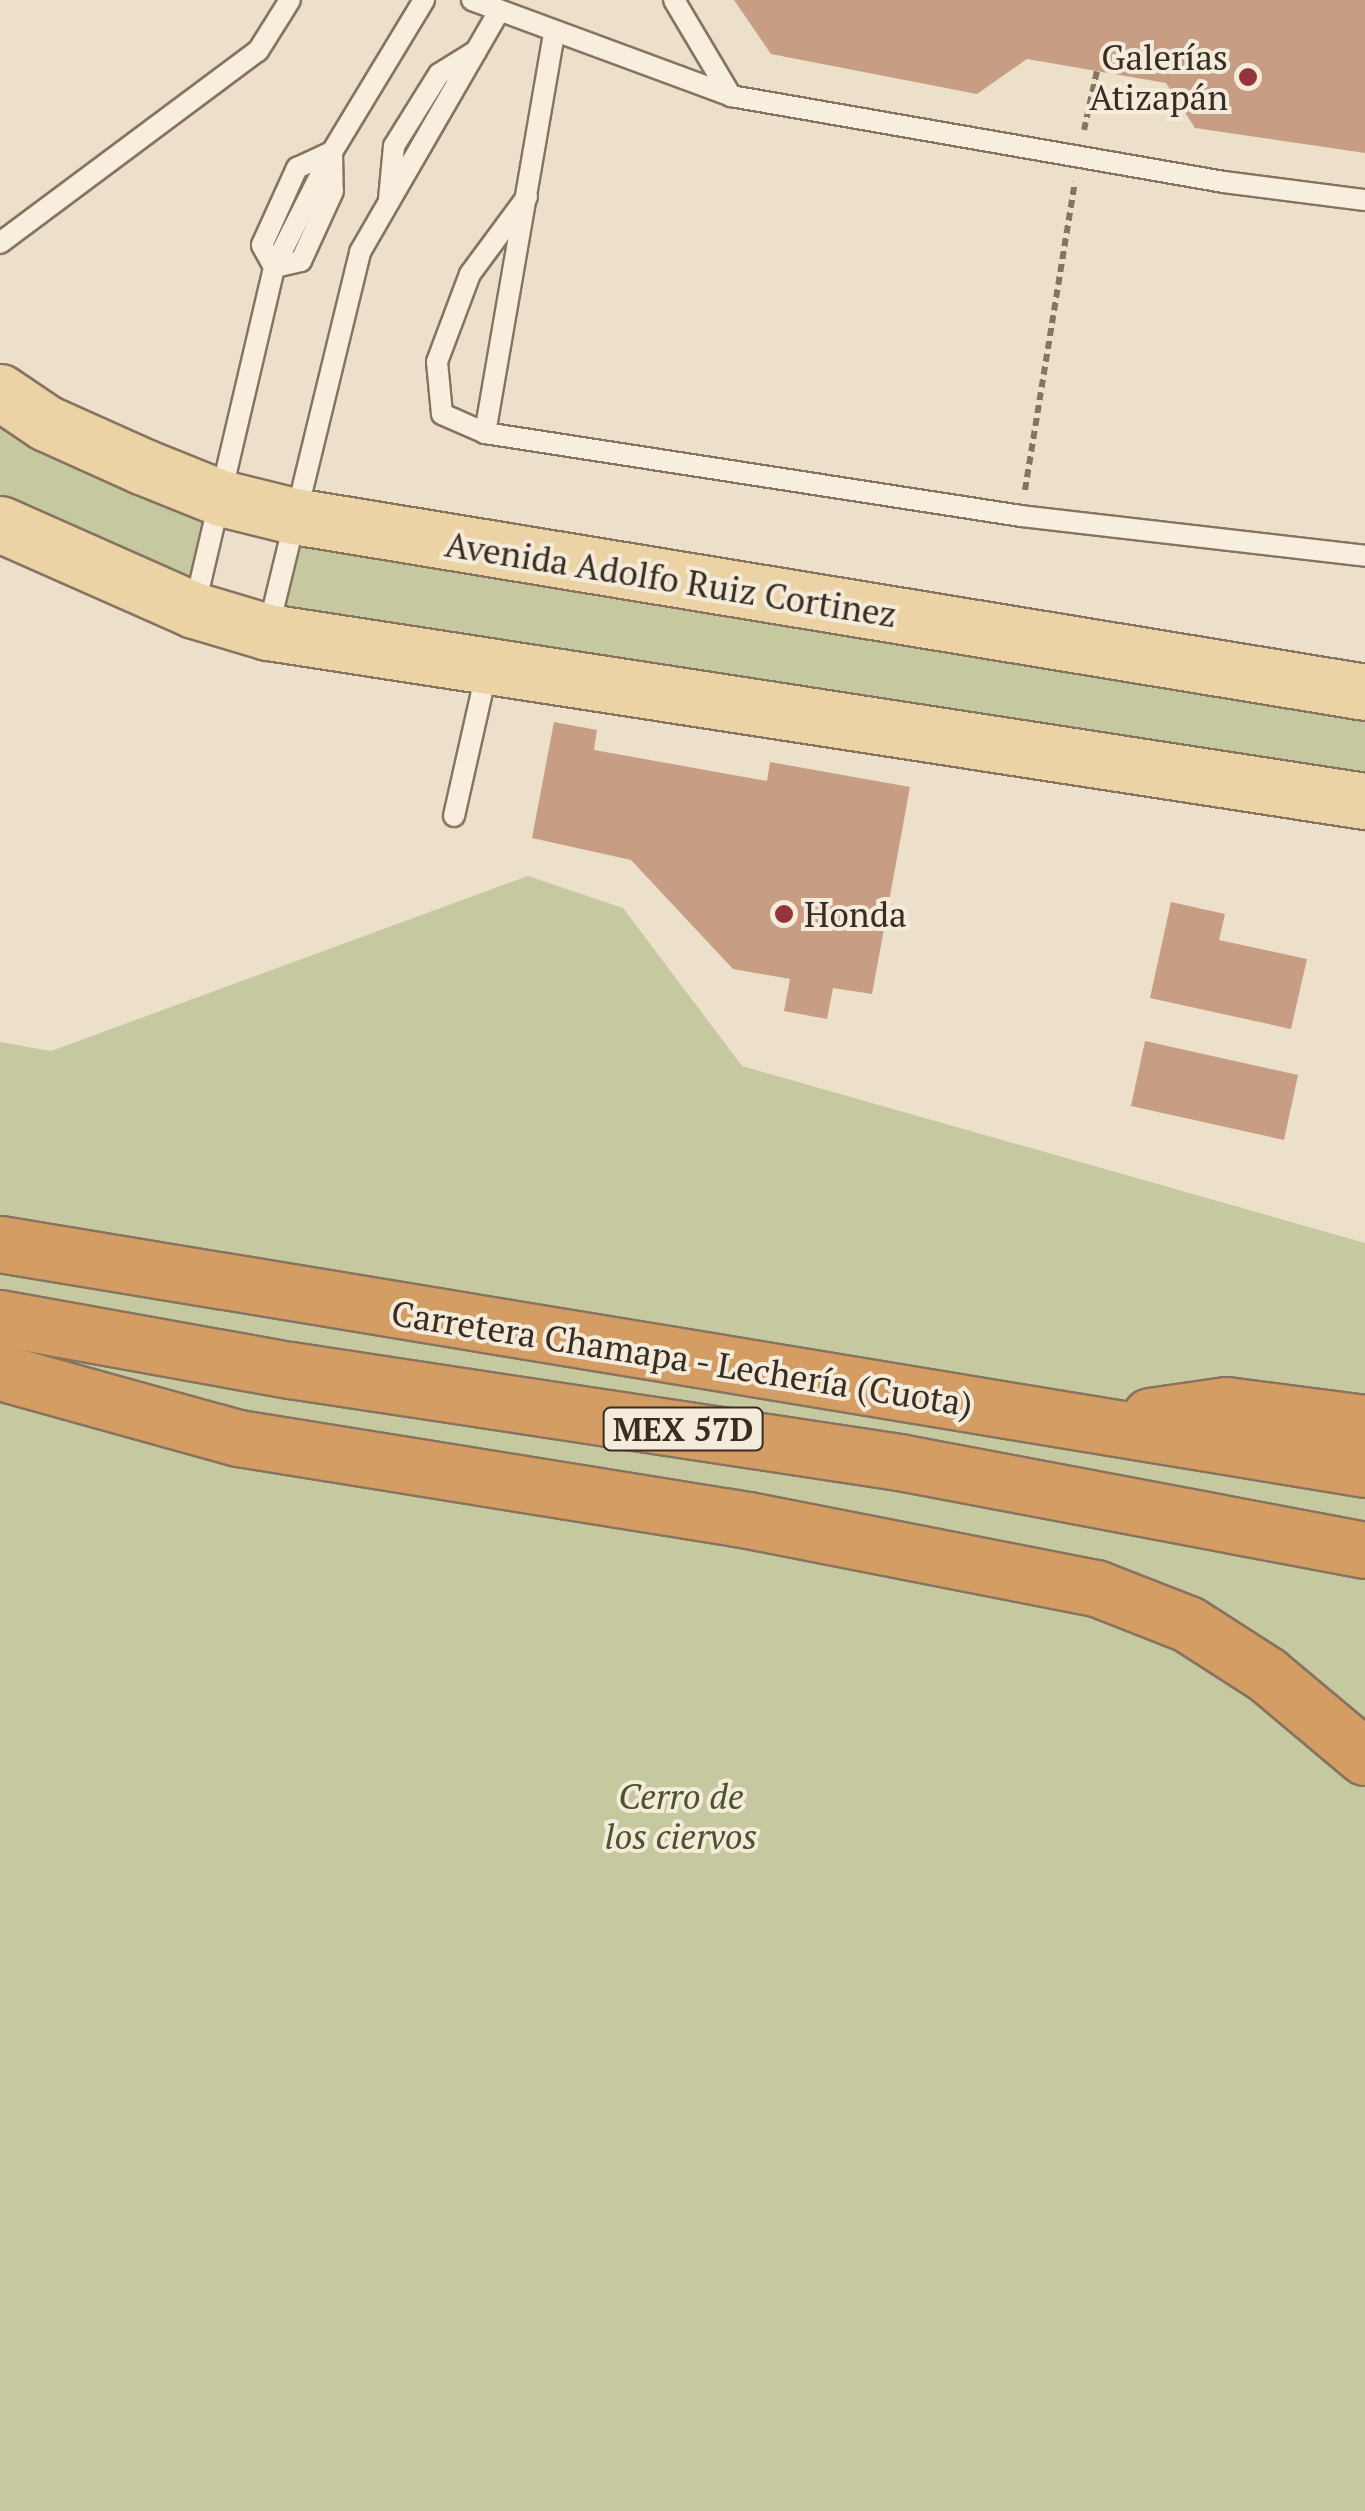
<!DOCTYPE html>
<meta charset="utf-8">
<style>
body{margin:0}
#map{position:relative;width:1365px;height:2511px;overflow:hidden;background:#ece0ca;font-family:"PT Serif",serif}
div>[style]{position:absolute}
.green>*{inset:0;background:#c6c99f}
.building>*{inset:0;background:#c79d84}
.path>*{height:6px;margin-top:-3px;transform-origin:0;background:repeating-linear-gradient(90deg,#877360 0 8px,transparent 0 13px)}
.roads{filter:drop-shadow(2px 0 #877360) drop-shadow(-2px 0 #877360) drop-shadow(0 2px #877360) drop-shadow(0 -2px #877360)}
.lane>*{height:20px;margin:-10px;padding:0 10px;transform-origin:10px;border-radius:10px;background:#f7eedd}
.primary>*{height:55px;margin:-27.5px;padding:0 27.5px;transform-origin:27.5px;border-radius:27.5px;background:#ebd3a6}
.highway>*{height:55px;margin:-27.5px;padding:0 27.5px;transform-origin:27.5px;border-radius:27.5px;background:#d39d63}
.dots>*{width:28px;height:28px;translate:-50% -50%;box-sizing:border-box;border:5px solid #f4ebda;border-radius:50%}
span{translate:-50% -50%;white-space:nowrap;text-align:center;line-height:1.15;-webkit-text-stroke:8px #f4ebda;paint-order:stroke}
.shield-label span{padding:2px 8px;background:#f4ebda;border:2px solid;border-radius:8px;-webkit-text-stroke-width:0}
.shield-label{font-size:32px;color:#392c22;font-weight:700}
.poi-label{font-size:35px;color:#392c22}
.right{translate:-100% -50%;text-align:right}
.left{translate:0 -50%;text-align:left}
.street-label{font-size:35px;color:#392c22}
.park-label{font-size:35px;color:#4b542a;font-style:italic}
</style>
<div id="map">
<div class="green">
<i style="clip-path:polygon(0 392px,221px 498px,194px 610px,0 524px)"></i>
<i style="clip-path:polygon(294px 516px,1365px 692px,1365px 801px,268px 632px)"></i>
<i style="clip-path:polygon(528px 876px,623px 908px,742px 1066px,1365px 1243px,1365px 2511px,0 2511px,0 1042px,51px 1051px)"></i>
</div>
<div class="building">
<i style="clip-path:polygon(734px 0,1365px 0,1365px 153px,1195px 128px,1166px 83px,1027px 59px,977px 94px,771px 54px)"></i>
<i style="clip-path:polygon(554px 722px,597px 730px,594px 750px,767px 781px,770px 762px,910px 787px,872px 994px,833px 988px,827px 1019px,784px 1011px,790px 979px,733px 969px,631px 860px,532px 838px)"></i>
<i style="clip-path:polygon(1171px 902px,1225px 914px,1219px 940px,1307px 959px,1291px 1029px,1150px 998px)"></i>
<i style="clip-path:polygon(1145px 1041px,1298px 1075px,1284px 1140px,1131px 1106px)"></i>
</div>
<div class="path">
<i style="left:1084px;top:130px;width:60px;rotate:-77.6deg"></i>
<i style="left:1025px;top:490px;width:312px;rotate:-80.8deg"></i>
</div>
<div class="roads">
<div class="lane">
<i style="left:472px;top:0;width:276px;rotate:20.3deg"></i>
<i style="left:731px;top:96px;width:500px;rotate:9.9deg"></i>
<i style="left:1224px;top:182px;width:142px;rotate:7.3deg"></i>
<i style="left:674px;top:0;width:112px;rotate:59.3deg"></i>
<i style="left:332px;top:152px;width:39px;rotate:89deg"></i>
<i style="left:333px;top:191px;width:77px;rotate:114.6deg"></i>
<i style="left:301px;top:261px;width:28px;rotate:167deg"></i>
<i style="left:274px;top:267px;width:25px;rotate:-119deg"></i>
<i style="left:262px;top:245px;width:85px;rotate:-65.6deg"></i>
<i style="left:297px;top:168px;width:38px;rotate:-25deg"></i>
<i style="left:527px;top:197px;width:96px;rotate:126.5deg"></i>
<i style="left:470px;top:274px;width:94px;rotate:110.6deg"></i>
<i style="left:437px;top:362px;width:52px;rotate:84.5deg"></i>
<i style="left:442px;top:414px;width:47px;rotate:23.8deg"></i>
<i style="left:485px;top:433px;width:542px;rotate:8.8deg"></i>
<i style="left:1021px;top:516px;width:346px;rotate:6.6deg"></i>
<i style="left:389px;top:199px;width:53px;rotate:-84.6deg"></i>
<i style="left:394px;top:146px;width:85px;rotate:-58deg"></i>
<i style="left:439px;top:74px;width:44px;rotate:-31.9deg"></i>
<i style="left:0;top:243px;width:322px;rotate:-36.7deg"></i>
<i style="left:258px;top:51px;width:60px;rotate:-57.9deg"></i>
<i style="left:485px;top:433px;width:407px;rotate:-80.2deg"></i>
<i style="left:194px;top:609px;width:351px;rotate:-76.8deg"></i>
<i style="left:274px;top:267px;width:129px;rotate:-63.2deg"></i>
<i style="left:332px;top:152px;width:178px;rotate:-58.8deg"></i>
<i style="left:268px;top:630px;width:389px;rotate:-76.3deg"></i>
<i style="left:360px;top:252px;width:276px;rotate:-60deg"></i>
<i style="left:454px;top:816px;width:151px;rotate:-77.3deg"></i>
</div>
<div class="primary">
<i style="left:0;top:392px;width:55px;rotate:34deg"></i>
<i style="left:46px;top:423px;width:107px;rotate:24.2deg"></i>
<i style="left:144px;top:467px;width:83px;rotate:21.9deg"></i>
<i style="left:221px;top:498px;width:75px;rotate:13.9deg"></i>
<i style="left:294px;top:516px;width:1085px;rotate:9.33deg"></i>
<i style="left:0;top:524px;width:212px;rotate:23.9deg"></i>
<i style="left:194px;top:610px;width:77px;rotate:16.6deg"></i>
<i style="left:268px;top:632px;width:1110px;rotate:8.76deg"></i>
</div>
<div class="highway">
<i style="left:0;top:1244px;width:1383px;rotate:9.36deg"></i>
<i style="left:0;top:1318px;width:295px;rotate:10.2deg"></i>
<i style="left:290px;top:1370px;width:616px;rotate:8.59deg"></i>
<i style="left:899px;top:1462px;width:474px;rotate:10.7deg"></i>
<i style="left:0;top:1372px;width:247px;rotate:15.5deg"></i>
<i style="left:238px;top:1438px;width:517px;rotate:9.13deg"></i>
<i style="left:748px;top:1520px;width:355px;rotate:11.1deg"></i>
<i style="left:1096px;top:1588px;width:99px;rotate:21.4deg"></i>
<i style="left:1188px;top:1624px;width:93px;rotate:32.7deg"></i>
<i style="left:1266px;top:1674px;width:129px;rotate:40deg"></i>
<i style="left:1150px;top:1416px;width:77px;rotate:-8.2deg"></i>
<i style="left:1226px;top:1405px;width:140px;rotate:7.4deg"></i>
</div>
</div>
<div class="dots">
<i style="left:1248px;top:77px;background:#923439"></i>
<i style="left:784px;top:914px;background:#923439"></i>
</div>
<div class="shield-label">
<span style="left:683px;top:1429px">MEX 57D</span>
</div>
<div class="poi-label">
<span class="right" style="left:1228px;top:77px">Galerías<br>Atizapán</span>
<span class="left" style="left:804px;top:914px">Honda</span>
</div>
<div class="street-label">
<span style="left:671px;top:579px;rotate:9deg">Avenida Adolfo Ruiz Cortinez</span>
<span style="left:682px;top:1358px;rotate:9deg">Carretera Chamapa - Lechería (Cuota)</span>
</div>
<div class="park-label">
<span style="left:681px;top:1816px">Cerro de<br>los ciervos</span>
</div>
</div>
